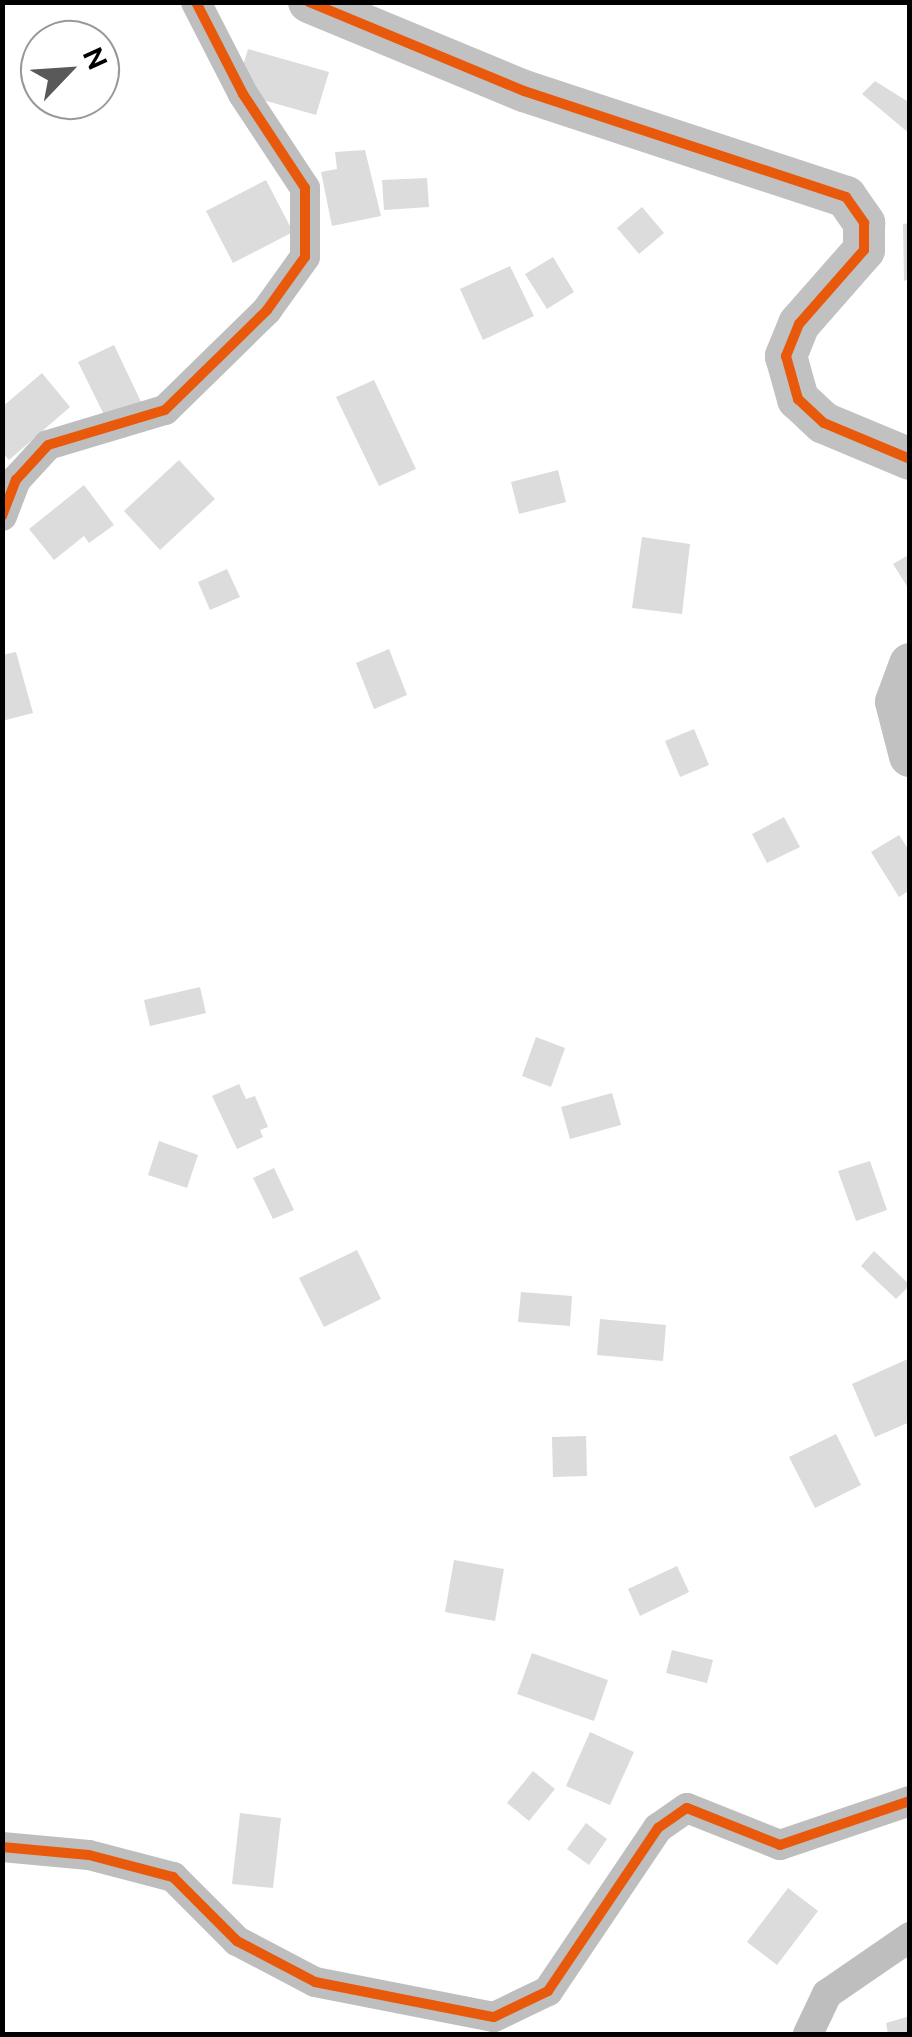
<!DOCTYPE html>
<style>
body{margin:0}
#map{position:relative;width:912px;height:2037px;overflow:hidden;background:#fff;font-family:Ubuntu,sans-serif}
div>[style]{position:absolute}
.building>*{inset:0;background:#dcdcdc}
.street>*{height:30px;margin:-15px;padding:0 15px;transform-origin:15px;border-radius:15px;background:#bebebe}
.secondary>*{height:42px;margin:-21px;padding:0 21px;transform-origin:21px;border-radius:21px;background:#c1c1c1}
.cycleway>*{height:10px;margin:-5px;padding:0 5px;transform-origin:5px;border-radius:5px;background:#e8590c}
span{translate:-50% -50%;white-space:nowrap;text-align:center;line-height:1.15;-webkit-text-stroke:8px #fff;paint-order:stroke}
.frame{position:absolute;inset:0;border:5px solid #000;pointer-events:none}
.north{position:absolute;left:20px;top:20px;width:100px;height:100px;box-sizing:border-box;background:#fff;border:2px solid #999;border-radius:50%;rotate:65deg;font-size:28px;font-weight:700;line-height:40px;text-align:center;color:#000}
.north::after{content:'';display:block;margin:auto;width:35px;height:45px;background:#595959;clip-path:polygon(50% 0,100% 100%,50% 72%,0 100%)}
</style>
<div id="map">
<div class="building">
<i style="clip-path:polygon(248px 49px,329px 72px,316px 115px,235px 92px)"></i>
<i style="clip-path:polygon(875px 81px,910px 103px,910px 134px,862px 94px)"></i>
<i style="clip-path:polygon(365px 150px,381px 216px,332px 226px,321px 172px,337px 169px,335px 152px)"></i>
<i style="clip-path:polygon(427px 178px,429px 207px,384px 210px,382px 180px)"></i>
<i style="clip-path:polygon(266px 180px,293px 232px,233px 263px,206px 211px)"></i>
<i style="clip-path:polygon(642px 207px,664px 233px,639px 254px,617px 228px)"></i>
<i style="clip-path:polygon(910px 223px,910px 278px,904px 281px,903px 224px)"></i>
<i style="clip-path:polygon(553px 257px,574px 292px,547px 309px,525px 274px)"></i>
<i style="clip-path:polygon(510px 266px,534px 316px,483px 340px,460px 289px)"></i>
<i style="clip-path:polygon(114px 345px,144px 408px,109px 425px,78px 362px)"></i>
<i style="clip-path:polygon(42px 373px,70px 407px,9px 460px,2px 452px,2px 407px)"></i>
<i style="clip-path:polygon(374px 380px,416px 469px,379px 486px,336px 397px)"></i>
<i style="clip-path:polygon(179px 460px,215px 499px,160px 550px,124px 511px)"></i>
<i style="clip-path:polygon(558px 470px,566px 502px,519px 514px,511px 482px)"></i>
<i style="clip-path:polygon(84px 485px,114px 525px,89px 543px,84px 536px,54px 560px,29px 529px)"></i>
<i style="clip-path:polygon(642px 537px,690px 544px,682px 614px,632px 608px)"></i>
<i style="clip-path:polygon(910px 554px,910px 591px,893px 564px)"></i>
<i style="clip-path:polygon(227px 569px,240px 597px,210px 610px,198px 582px)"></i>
<i style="clip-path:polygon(389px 649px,407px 695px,374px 709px,356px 663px)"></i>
<i style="clip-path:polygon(16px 652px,33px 713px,2px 721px,2px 655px)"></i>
<i style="clip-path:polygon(694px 729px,709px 765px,680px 777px,665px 741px)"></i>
<i style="clip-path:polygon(784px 817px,800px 847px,767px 863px,752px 834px)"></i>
<i style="clip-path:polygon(899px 835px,910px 852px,910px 890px,899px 897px,871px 852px)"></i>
<i style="clip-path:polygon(200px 987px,206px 1013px,150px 1026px,144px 1000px)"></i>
<i style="clip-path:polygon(536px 1037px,565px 1048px,551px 1087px,522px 1076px)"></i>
<i style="clip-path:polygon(239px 1084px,246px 1099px,255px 1096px,268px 1127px,260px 1130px,263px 1137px,237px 1149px,212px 1096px)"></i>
<i style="clip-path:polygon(612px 1093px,621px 1125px,570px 1139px,561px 1107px)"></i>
<i style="clip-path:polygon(159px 1141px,198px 1155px,187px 1188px,148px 1175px)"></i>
<i style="clip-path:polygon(870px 1161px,887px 1210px,856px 1221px,838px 1171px)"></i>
<i style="clip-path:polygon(274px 1168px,294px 1210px,273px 1219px,253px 1178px)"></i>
<i style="clip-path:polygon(357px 1250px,381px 1299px,324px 1327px,299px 1278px)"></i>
<i style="clip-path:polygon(874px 1251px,910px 1285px,896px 1299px,861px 1266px)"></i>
<i style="clip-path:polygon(521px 1292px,572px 1296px,570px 1326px,518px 1322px)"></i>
<i style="clip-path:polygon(600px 1319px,666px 1325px,663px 1361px,597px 1355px)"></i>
<i style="clip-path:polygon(910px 1358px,910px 1422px,875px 1437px,852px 1384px)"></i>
<i style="clip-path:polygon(836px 1434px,861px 1485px,815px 1508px,789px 1457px)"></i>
<i style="clip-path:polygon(586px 1436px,587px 1476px,553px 1477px,552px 1437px)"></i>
<i style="clip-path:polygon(454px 1560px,504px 1569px,495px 1621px,445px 1612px)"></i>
<i style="clip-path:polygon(677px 1566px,689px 1592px,640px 1616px,628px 1589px)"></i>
<i style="clip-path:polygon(672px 1650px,713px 1660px,707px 1683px,666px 1673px)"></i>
<i style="clip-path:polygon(532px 1653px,608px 1680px,594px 1721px,517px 1694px)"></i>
<i style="clip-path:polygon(590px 1732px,634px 1752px,610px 1805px,566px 1786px)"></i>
<i style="clip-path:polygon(533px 1771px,555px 1789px,529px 1821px,507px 1803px)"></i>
<i style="clip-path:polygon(240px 1813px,281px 1818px,273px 1888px,232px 1884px)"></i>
<i style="clip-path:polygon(586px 1823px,607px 1839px,589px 1865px,567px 1849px)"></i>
<i style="clip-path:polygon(788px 1888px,818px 1911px,777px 1965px,747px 1942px)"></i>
<i style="clip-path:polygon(910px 2016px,910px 2034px,888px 2034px,886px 2023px)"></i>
</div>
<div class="street">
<i style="left:2px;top:516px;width:39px;rotate:-69deg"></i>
<i style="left:16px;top:480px;width:47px;rotate:-47.6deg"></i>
<i style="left:48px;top:445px;width:122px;rotate:-16.7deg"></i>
<i style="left:165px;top:410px;width:143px;rotate:-44.4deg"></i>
<i style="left:267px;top:310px;width:65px;rotate:-54.4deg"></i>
<i style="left:305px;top:257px;width:69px;rotate:-90deg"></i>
<i style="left:305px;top:188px;width:113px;rotate:-123.4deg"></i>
<i style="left:243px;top:94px;width:103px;rotate:-117.1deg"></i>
<i style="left:2px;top:1847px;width:87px;rotate:5.3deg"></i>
<i style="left:89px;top:1855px;width:87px;rotate:14.7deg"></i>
<i style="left:173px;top:1877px;width:91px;rotate:45deg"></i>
<i style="left:237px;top:1941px;width:88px;rotate:27.7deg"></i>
<i style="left:315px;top:1982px;width:182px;rotate:11.1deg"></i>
<i style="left:494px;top:2017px;width:60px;rotate:-25.7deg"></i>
<i style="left:548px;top:1991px;width:197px;rotate:-56deg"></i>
<i style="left:658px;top:1828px;width:35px;rotate:-35deg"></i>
<i style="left:687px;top:1808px;width:100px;rotate:21.7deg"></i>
<i style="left:780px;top:1845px;width:137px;rotate:-18.7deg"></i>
<i style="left:808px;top:2034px;width:44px;rotate:-64.6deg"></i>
<i style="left:827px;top:1994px;width:101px;rotate:-34.5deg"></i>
</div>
<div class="secondary">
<i style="left:309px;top:2px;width:233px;rotate:22.5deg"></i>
<i style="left:524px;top:91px;width:339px;rotate:18.2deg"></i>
<i style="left:846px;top:197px;width:32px;rotate:55deg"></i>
<i style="left:864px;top:223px;width:27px;rotate:90deg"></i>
<i style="left:864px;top:250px;width:98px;rotate:131.3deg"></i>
<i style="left:799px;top:324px;width:35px;rotate:112deg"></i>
<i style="left:786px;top:356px;width:45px;rotate:74.4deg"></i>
<i style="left:798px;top:399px;width:35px;rotate:43deg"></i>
<i style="left:824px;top:423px;width:93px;rotate:22.7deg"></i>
<i style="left:910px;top:664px;width:40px;rotate:110.2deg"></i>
<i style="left:896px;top:702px;width:56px;rotate:75.5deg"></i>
</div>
<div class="cycleway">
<i style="left:309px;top:2px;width:233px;rotate:22.5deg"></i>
<i style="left:524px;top:91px;width:339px;rotate:18.2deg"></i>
<i style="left:846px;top:197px;width:32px;rotate:55deg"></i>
<i style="left:864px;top:223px;width:27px;rotate:90deg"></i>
<i style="left:864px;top:250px;width:98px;rotate:131.3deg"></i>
<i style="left:799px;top:324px;width:35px;rotate:112deg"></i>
<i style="left:786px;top:356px;width:45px;rotate:74.4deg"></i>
<i style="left:798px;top:399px;width:35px;rotate:43deg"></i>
<i style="left:824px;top:423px;width:93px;rotate:22.7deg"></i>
<i style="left:2px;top:516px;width:39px;rotate:-69deg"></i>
<i style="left:16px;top:480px;width:47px;rotate:-47.6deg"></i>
<i style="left:48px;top:445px;width:122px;rotate:-16.7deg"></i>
<i style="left:165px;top:410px;width:143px;rotate:-44.4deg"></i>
<i style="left:267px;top:310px;width:65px;rotate:-54.4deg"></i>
<i style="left:305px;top:257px;width:69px;rotate:-90deg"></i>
<i style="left:305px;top:188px;width:113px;rotate:-123.4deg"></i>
<i style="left:243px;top:94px;width:103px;rotate:-117.1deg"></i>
<i style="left:2px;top:1847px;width:87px;rotate:5.3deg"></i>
<i style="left:89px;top:1855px;width:87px;rotate:14.7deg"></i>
<i style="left:173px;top:1877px;width:91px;rotate:45deg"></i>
<i style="left:237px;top:1941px;width:88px;rotate:27.7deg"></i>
<i style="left:315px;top:1982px;width:182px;rotate:11.1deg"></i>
<i style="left:494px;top:2017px;width:60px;rotate:-25.7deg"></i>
<i style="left:548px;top:1991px;width:197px;rotate:-56deg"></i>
<i style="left:658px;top:1828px;width:35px;rotate:-35deg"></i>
<i style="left:687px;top:1808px;width:100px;rotate:21.7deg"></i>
<i style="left:780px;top:1845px;width:137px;rotate:-18.7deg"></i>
</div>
<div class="frame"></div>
<div class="north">N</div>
</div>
